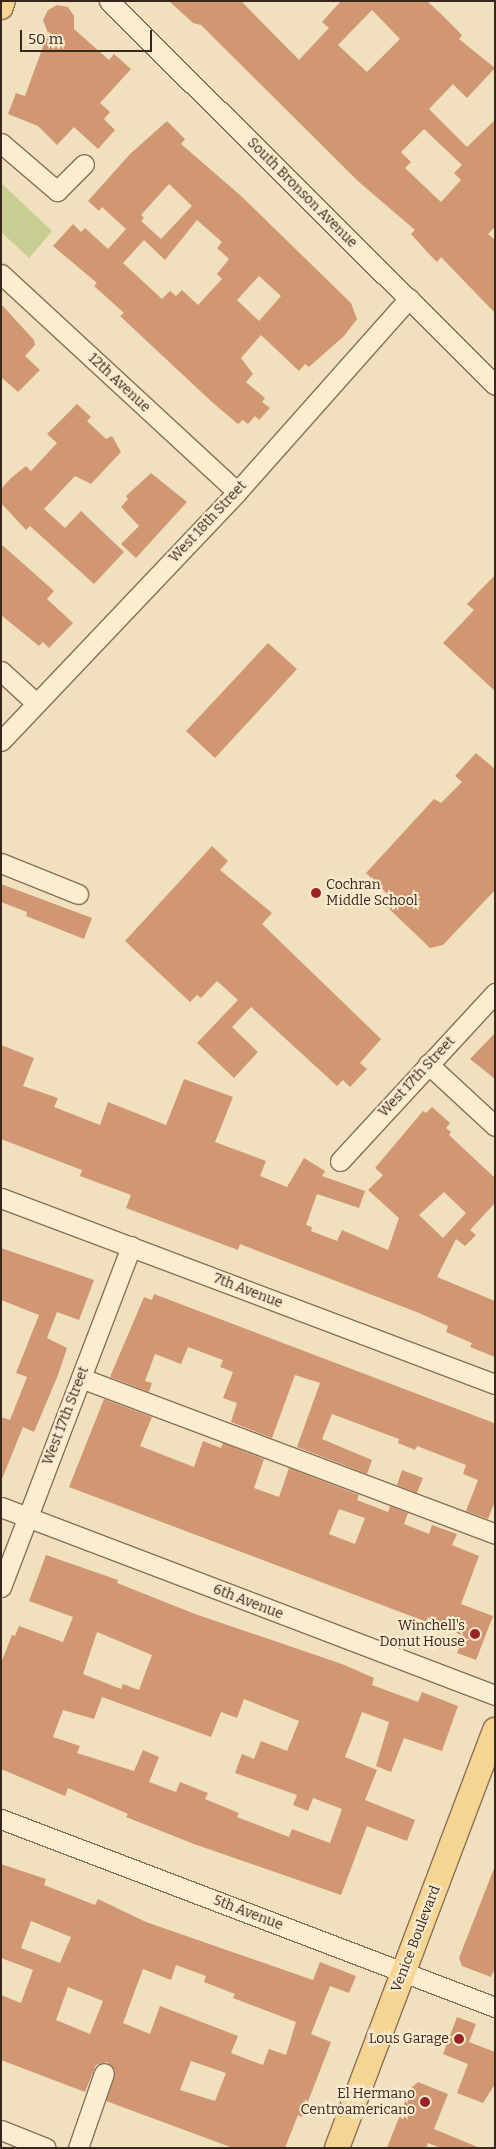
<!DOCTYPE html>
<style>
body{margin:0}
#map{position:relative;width:496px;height:2149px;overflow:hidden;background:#f0e0be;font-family:Bitter,serif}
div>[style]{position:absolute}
.green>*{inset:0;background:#c8ce92}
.building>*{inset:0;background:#d09772}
.roads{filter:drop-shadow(1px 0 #897056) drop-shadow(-1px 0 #897056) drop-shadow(0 1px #897056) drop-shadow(0 -1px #897056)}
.minor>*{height:19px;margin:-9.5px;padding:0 9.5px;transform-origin:9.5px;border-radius:9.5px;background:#faedd1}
.major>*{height:24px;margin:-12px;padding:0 12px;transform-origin:12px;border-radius:12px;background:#f6d593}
.dots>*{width:14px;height:14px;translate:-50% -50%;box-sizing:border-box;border:2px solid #f7eace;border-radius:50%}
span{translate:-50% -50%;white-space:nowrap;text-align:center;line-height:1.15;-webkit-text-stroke:4px #f7eace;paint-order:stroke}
.street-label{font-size:14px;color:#37281b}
.poi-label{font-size:14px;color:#37281b}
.left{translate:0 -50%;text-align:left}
.right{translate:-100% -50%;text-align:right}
.frame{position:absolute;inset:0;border:2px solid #37281b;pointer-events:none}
.scale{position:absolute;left:20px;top:30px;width:132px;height:22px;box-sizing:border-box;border:2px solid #37281b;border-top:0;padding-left:6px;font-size:15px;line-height:18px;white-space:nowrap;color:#37281b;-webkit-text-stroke:4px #f7eace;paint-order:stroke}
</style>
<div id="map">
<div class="green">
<i style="clip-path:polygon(1px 183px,52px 231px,29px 258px,1px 232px)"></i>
</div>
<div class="building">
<i style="clip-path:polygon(evenodd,169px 1px,241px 1px,299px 60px,329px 28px,322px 22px,341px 1px,427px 1px,441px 14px,462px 35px,459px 39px,495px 68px,467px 98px,453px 84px,429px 109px,467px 147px,495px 120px,495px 227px,488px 234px,495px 240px,495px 313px,441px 257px,437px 262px,430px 255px,411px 234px,415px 230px,359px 182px,201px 25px,193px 23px,169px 1px,372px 10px,400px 39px,367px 72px,338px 45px,372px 10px,169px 1px,424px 129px,462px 165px,454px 173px,461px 180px,441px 202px,405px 168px,411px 162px,401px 152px,424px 129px)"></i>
<i style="clip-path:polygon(57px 5px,68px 7px,74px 16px,74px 29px,109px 60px,114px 54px,131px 69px,100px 103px,110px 112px,104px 119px,115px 130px,98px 149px,74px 127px,57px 145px,38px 126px,8px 114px,16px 93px,25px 96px,48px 33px,43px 20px,48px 10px)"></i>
<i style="clip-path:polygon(evenodd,167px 121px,185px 139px,181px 144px,240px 195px,351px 303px,357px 319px,344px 336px,309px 367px,305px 364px,299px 371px,261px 335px,241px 358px,253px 374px,246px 382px,265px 398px,262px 402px,270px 408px,259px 420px,255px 416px,248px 424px,243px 420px,238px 424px,213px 403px,120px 316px,124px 313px,94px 286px,97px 283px,53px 246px,73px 224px,81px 232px,85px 228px,108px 249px,126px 229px,102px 207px,99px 211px,88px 201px,130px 154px,167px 121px,169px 184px,192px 206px,161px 239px,141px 221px,144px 218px,141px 215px,169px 184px,167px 121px,197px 220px,222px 242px,217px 248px,229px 259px,217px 274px,222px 279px,198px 305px,182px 290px,176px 296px,170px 291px,162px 299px,123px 263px,144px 240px,165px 260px,197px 220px,167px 121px,259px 276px,281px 296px,259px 321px,237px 300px,259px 276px)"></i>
<i style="clip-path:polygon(1px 304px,34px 340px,35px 345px,25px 356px,40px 370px,18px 392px,1px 377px)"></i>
<i style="clip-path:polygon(77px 404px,91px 417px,87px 421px,106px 439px,112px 436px,121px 452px,91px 484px,75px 476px,44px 509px,65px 528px,81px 511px,124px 552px,94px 584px,30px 526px,26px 530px,1px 503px,1px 489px,11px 478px,26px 466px,31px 471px,57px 443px,47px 434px)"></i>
<i style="clip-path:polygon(151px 473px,187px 502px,136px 558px,121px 544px,139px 526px,121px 507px,128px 499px,126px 496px)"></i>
<i style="clip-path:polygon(1px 544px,54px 591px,47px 599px,73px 623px,49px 648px,43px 642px,39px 646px,1px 615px)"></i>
<i style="clip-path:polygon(495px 575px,495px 691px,443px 643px,474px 610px,467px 604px)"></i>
<i style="clip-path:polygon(268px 643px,297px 669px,215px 758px,186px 731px)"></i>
<i style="clip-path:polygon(476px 753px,495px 769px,495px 890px,443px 945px,430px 948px,383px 903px,388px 895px,366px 873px,434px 799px,441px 803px,462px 782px,455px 776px)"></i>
<i style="clip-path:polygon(212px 846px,228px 861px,220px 870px,272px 913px,262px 924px,381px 1039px,360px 1063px,367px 1069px,350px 1087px,343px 1080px,337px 1086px,251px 1007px,232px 1027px,258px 1052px,234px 1078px,197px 1043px,238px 1000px,217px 981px,201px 998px,197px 995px,190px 1002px,125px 941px)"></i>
<i style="clip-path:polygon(1px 884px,92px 918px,84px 939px,26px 916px,27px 912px,1px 902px)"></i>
<i style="clip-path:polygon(495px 1033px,495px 1079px,470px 1059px)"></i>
<i style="clip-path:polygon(evenodd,1px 1045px,34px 1058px,23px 1086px,58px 1098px,54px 1107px,100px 1125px,108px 1102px,166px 1125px,184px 1079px,233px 1097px,215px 1142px,266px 1161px,260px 1176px,287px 1187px,304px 1158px,325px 1171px,322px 1176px,365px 1191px,359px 1208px,317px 1194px,306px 1225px,312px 1227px,311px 1231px,337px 1241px,342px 1230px,388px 1250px,399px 1218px,368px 1190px,383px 1175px,375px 1168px,423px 1111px,426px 1113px,432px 1107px,450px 1123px,446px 1128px,451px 1132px,449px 1135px,495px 1178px,495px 1203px,470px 1230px,476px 1235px,465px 1246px,456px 1239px,437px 1277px,495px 1301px,495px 1357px,470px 1347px,472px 1343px,446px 1332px,448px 1326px,419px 1313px,240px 1244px,238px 1250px,126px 1208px,131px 1195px,80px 1176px,82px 1170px,1px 1139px,1px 1045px,444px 1192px,466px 1213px,443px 1238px,419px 1215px,444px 1192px)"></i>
<i style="clip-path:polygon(1px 1248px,94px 1280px,79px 1320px,57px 1312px,47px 1338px,67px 1348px,58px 1375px,34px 1432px,23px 1427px,2px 1479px,1px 1417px,10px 1420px,27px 1377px,16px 1373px,39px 1315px,1px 1300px)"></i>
<i style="clip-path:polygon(154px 1294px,494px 1423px,495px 1501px,488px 1519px,466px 1511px,478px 1480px,463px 1474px,466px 1465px,417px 1446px,415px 1450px,398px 1443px,399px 1439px,332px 1414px,322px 1439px,372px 1460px,367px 1474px,297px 1447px,320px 1383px,295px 1375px,272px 1438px,231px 1422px,237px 1403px,223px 1398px,233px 1372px,220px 1367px,223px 1360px,188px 1347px,181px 1364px,155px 1354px,145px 1381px,152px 1383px,149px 1392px,110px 1377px,144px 1297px,152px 1300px)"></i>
<i style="clip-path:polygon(evenodd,104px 1399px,152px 1417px,140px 1446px,194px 1467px,203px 1441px,221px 1448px,223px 1443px,264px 1459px,254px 1488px,279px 1497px,289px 1468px,359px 1495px,357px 1500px,388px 1512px,390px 1506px,408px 1513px,404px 1524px,429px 1534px,432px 1525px,457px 1534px,452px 1545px,479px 1556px,461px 1604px,493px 1616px,476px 1660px,457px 1653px,464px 1636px,69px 1487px,104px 1399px,339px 1509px,365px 1518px,355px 1544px,329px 1534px,339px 1509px)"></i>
<i style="clip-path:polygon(402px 1470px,423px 1478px,417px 1493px,397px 1485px)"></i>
<i style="clip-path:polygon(evenodd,46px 1555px,118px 1580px,117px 1583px,195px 1614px,342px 1664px,374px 1678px,372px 1685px,418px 1702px,422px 1692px,458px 1706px,442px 1751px,404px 1738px,391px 1772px,376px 1766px,389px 1722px,362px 1712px,352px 1739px,345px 1757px,377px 1770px,365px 1800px,415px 1820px,407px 1841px,367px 1826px,341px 1895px,194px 1844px,126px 1817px,128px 1814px,68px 1788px,65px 1796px,1px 1769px,1px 1663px,12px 1635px,15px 1636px,19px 1626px,63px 1642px,73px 1617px,29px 1601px,46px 1555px,97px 1632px,152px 1655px,139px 1690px,123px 1684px,121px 1689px,83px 1674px,97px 1632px,46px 1555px,102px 1697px,211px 1737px,221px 1712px,237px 1718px,244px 1699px,299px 1721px,287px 1751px,261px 1741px,254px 1759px,242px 1754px,235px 1773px,297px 1795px,293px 1805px,308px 1811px,313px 1798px,342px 1809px,330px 1843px,292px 1829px,289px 1837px,237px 1817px,239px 1813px,205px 1799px,208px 1793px,180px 1782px,176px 1792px,149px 1782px,159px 1757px,143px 1750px,134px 1771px,77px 1753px,80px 1746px,53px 1737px,63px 1710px,94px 1719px,102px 1697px)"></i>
<i style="clip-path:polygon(evenodd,1px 1864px,46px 1879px,44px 1885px,95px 1905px,98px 1899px,146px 1922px,313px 1980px,320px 1962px,356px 1976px,349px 1993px,330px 1986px,311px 2034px,331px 2042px,302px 2117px,298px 2115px,285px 2148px,233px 2148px,106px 2101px,115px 2071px,107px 2062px,96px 2065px,85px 2092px,1px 2060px,1px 1995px,21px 2003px,33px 1970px,1px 1958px,1px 1864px,31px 1921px,71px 1937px,60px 1963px,21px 1948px,31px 1921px,1px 1864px,176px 1965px,206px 1976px,204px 1982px,235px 1994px,233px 1998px,296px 2022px,286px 2055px,269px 2049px,263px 2065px,231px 2053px,238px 2036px,160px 2006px,150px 2034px,123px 2023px,143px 1969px,171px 1980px,176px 1965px,1px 1864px,68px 1987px,103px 2001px,90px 2034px,56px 2020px,68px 1987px,1px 1864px,191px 2061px,226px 2073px,215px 2101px,180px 2090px,191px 2061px)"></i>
<i style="clip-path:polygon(495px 1866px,495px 1968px,491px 1977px,462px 1966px,459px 1958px)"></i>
<i style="clip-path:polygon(457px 2017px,476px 2024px,469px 2042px,495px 2052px,495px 2084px,483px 2103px,457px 2093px,468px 2064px,443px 2054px)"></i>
<i style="clip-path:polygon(418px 2082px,448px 2094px,434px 2129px,480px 2148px,441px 2148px,428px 2143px,426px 2148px,387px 2148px,410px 2089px)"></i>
</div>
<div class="roads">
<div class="minor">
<i style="left:109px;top:1px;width:544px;rotate:44.85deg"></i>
<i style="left:1px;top:143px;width:74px;rotate:40.6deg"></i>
<i style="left:57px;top:191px;width:38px;rotate:-45deg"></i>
<i style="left:1px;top:274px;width:321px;rotate:42.7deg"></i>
<i style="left:1px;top:671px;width:47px;rotate:42.4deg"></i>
<i style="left:1px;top:741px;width:343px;rotate:-46.5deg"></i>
<i style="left:237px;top:492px;width:259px;rotate:-48.4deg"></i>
<i style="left:1px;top:863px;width:83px;rotate:21.9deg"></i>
<i style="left:428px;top:1064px;width:91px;rotate:42.8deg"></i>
<i style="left:340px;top:1161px;width:229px;rotate:-47.3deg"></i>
<i style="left:1px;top:1198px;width:528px;rotate:20.63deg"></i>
<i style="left:81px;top:1378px;width:442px;rotate:20.6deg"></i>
<i style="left:1px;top:1507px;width:529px;rotate:20.84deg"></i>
<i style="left:1px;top:1587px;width:365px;rotate:-69.1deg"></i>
<i style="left:1px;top:1819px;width:529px;rotate:20.84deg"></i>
<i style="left:1px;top:2130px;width:48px;rotate:21.8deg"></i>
<i style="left:78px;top:2148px;width:79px;rotate:-70.9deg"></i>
</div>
<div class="major">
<i style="left:1px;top:7px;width:6px;rotate:-72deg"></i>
<i style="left:337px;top:2148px;width:447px;rotate:-69.3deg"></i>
</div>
</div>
<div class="dots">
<i style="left:316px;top:893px;background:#9b2326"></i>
<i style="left:475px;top:1634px;background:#9b2326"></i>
<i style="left:459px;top:2039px;background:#9b2326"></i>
<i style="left:425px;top:2102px;background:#9b2326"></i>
</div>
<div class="street-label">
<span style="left:302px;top:193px;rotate:45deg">South Bronson Avenue</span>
<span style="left:119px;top:383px;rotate:43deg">12th Avenue</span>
<span style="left:208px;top:522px;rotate:-47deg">West 18th Street</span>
<span style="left:417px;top:1077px;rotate:-47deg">West 17th Street</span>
<span style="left:248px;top:1291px;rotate:21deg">7th Avenue</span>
<span style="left:66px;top:1416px;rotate:-69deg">West 17th Street</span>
<span style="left:248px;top:1602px;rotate:21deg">6th Avenue</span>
<span style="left:248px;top:1913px;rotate:21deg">5th Avenue</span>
<span style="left:416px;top:1939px;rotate:-69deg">Venice Boulevard</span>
</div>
<div class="poi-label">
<span class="left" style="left:326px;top:893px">Cochran<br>Middle School</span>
<span class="right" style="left:465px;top:1634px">Winchell's<br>Donut House</span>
<span class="right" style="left:449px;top:2039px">Lous Garage</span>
<span class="right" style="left:415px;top:2102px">El Hermano<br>Centroamericano</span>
</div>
<div class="frame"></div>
<div class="scale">50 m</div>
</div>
